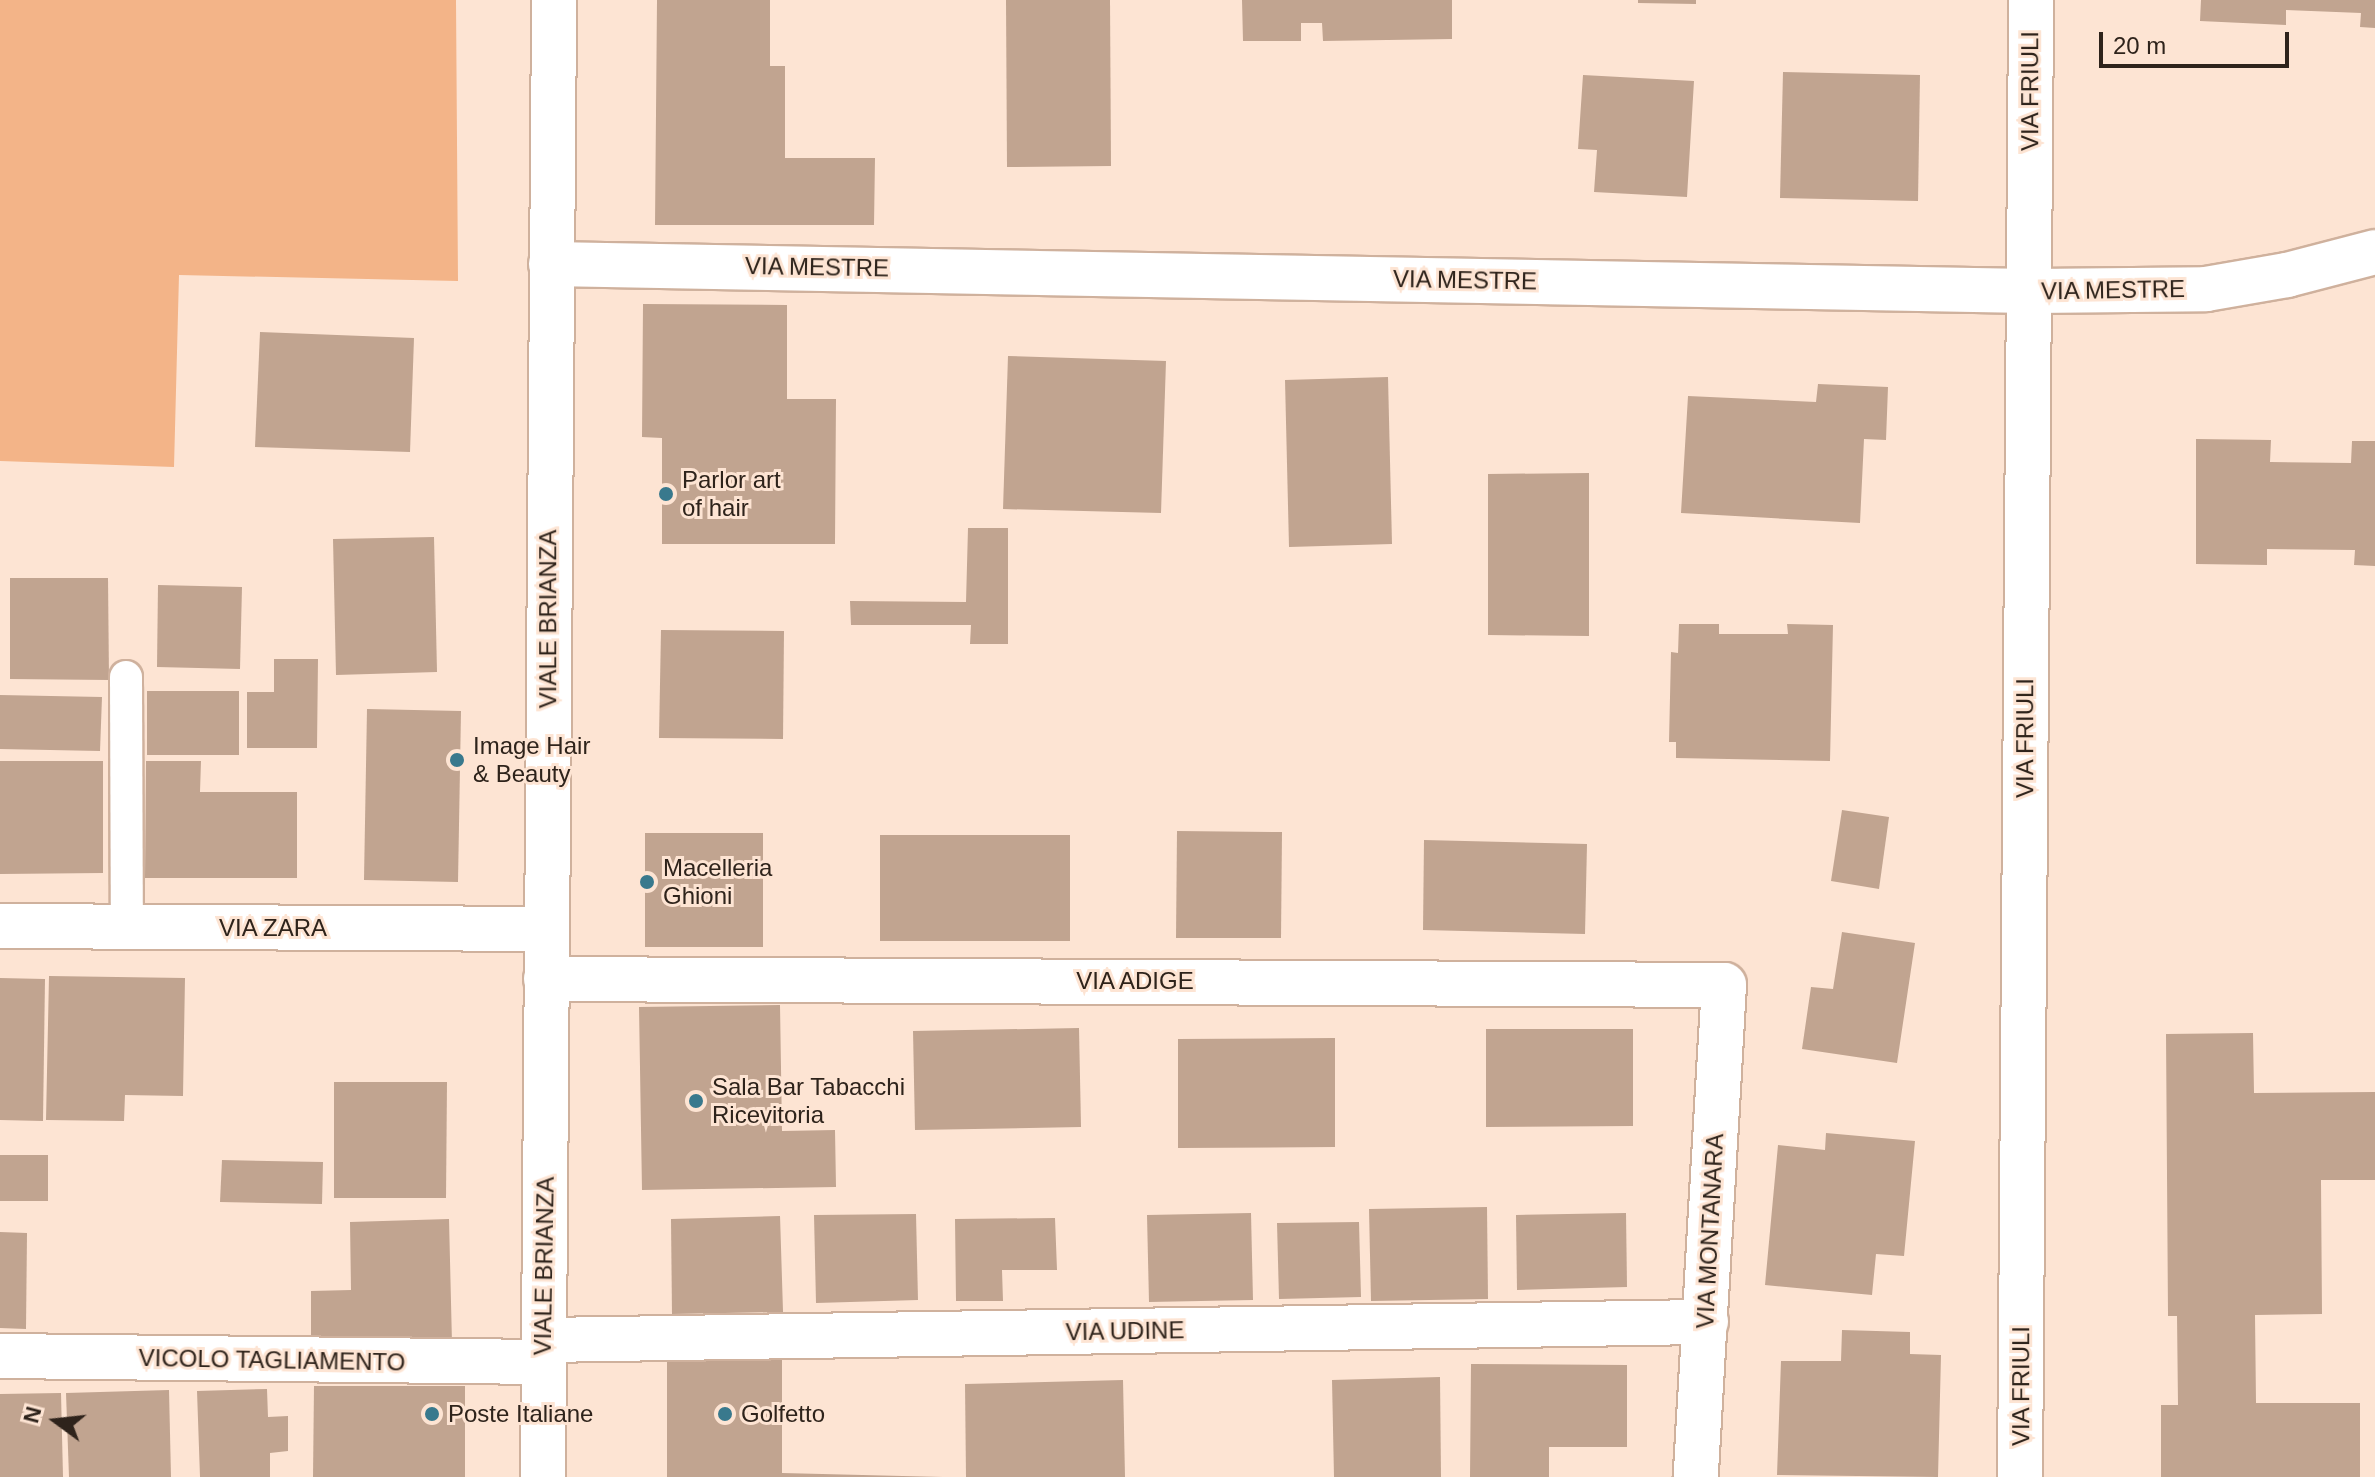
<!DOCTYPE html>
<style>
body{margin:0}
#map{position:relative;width:2375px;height:1477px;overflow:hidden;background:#fde4d3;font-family:Helvetica,sans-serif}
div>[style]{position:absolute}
.green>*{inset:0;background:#f3b488}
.building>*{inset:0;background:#c1a490}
.roads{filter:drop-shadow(2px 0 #cfb19d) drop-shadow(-2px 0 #cfb19d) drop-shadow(0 2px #cfb19d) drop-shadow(0 -2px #cfb19d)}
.lane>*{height:32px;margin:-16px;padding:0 16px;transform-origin:16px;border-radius:16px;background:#fff}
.street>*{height:44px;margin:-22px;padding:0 22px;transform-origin:22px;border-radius:22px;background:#fff}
.secondary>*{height:44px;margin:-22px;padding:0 22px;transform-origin:22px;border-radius:22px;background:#fff}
.dots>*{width:22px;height:22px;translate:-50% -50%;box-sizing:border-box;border:4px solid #fde4d3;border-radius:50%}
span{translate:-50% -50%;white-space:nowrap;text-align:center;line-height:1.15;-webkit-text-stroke:6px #fde4d3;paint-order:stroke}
.street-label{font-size:24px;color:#2e231b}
.poi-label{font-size:24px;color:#2e231b}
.left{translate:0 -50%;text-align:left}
.north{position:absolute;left:16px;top:1381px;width:80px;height:80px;-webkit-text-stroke:6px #fde4d3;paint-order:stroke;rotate:285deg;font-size:22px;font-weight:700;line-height:32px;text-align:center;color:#2e231b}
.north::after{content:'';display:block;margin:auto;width:28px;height:36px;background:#2e231b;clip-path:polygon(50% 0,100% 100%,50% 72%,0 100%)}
.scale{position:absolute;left:2099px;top:32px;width:190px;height:36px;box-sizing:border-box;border:4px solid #2e231b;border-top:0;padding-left:10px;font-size:24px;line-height:28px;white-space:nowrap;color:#2e231b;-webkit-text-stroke:6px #fde4d3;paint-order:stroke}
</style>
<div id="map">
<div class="green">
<i style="clip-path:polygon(0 0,456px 0,458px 281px,179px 275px,174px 467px,0 461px)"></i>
</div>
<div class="building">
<i style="clip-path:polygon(657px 0,770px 0,770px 66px,785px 66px,785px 158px,875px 158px,874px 225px,655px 225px)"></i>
<i style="clip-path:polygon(1006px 0,1110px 0,1111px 166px,1007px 167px)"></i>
<i style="clip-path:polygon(1242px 0,1452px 0,1452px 39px,1323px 41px,1322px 23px,1301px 23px,1301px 41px,1243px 41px)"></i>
<i style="clip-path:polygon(1638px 0,1696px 0,1696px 4px,1638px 3px)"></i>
<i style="clip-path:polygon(2201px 0,2375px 0,2375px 28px,2360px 27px,2361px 13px,2286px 10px,2286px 25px,2200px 21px)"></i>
<i style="clip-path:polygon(1783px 72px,1920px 75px,1918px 201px,1780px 198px)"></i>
<i style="clip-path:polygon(1583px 75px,1694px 81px,1687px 197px,1594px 192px,1597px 150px,1578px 149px)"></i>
<i style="clip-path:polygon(643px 304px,787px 305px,787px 399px,836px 399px,835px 544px,662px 544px,662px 438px,642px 437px)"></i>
<i style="clip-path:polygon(260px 332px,414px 338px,410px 452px,255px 447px)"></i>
<i style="clip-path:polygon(1008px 356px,1166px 361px,1161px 513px,1003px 509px)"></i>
<i style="clip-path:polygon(1388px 377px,1392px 544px,1289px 547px,1285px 380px)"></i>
<i style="clip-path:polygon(1818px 384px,1888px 387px,1886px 440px,1864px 439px,1860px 523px,1681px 513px,1688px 396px,1816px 402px)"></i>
<i style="clip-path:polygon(2196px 439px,2271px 440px,2270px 462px,2351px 463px,2352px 441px,2375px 441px,2375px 566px,2354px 565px,2355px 550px,2267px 549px,2267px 565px,2196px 564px)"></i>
<i style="clip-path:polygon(1589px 473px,1589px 636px,1488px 635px,1488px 474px)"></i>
<i style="clip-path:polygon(968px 528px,1008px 528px,1008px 644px,970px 644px,971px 625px,851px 625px,850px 601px,966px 602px)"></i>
<i style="clip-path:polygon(434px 537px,437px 672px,336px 675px,333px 539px)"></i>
<i style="clip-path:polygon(10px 578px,108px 578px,109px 680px,10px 679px)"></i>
<i style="clip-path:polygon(158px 585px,242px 587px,240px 669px,157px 667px)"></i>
<i style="clip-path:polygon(1679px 624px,1719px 624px,1719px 634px,1788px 634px,1787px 624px,1833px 625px,1830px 761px,1676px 758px,1676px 742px,1669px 742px,1671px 652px,1678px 653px)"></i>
<i style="clip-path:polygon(661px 630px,784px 631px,783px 739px,659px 738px)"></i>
<i style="clip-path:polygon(274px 659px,318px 659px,317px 748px,247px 748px,247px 692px,274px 692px)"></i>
<i style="clip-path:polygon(147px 691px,239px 691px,239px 755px,147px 755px)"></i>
<i style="clip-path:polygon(0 695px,102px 697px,100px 751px,0 749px)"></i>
<i style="clip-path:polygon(367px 709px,461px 711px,458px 882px,364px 880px)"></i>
<i style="clip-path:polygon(0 761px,103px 761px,103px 873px,0 874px)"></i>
<i style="clip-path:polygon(146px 761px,201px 761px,200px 792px,297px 792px,297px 878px,145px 878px)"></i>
<i style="clip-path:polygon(1842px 810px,1889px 817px,1879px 889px,1831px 881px)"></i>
<i style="clip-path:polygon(1177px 831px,1282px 832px,1281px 938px,1176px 938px)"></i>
<i style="clip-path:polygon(645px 833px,763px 833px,763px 947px,645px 947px)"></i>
<i style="clip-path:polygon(880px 835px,1070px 835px,1070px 941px,880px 941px)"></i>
<i style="clip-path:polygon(1424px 840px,1587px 844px,1585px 934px,1423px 930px)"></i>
<i style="clip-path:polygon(1842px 932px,1915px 943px,1897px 1063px,1802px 1049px,1811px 987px,1833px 989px)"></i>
<i style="clip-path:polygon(49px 976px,185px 978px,183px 1096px,125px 1095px,124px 1121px,46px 1120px)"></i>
<i style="clip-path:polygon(0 978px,45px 979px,43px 1121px,0 1120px)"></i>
<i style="clip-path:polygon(780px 1005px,782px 1131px,835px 1130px,836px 1187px,642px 1190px,639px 1007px)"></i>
<i style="clip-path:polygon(1079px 1028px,1081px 1127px,915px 1130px,913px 1031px)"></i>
<i style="clip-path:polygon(1486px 1029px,1633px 1029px,1633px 1126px,1486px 1127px)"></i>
<i style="clip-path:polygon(2253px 1033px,2254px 1093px,2375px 1092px,2375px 1180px,2321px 1180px,2322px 1314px,2255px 1315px,2256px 1403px,2360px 1403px,2360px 1477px,2161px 1477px,2161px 1405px,2178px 1405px,2177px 1316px,2168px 1316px,2166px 1034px)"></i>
<i style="clip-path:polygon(1335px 1038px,1335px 1147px,1178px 1148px,1178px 1039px)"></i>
<i style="clip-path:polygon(334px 1082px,447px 1082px,446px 1198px,334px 1198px)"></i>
<i style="clip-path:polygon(1826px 1133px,1915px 1141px,1904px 1256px,1876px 1254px,1872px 1295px,1765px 1285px,1778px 1145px,1825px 1150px)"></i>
<i style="clip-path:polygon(0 1155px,48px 1155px,48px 1201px,0 1201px)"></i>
<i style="clip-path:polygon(222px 1160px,323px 1162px,322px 1204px,220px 1202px)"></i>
<i style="clip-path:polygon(1487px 1207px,1488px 1299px,1371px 1301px,1369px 1209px)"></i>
<i style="clip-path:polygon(1251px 1213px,1253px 1300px,1149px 1302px,1147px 1215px)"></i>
<i style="clip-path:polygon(1626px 1213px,1627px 1287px,1517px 1290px,1516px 1215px)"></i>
<i style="clip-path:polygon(916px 1214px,918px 1300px,816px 1303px,814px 1215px)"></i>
<i style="clip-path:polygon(780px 1216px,783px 1312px,672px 1314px,671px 1219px)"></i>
<i style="clip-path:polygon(1055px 1218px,1057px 1270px,1002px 1270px,1003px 1301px,956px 1301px,955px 1219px)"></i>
<i style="clip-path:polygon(449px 1219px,452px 1343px,311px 1346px,311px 1291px,351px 1290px,350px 1222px)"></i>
<i style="clip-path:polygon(1359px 1222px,1361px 1297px,1279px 1299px,1277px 1223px)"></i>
<i style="clip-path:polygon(0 1232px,27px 1233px,26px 1329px,0 1328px)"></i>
<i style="clip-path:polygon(1842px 1330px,1910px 1332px,1910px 1354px,1941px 1355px,1938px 1477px,1777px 1475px,1781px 1361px,1841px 1361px)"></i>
<i style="clip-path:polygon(782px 1354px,782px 1473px,943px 1477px,667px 1477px,667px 1355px)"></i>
<i style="clip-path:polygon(1471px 1364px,1627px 1365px,1627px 1447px,1549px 1447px,1549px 1477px,1470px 1477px)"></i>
<i style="clip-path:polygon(1440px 1377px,1441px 1477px,1334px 1477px,1332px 1380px)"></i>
<i style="clip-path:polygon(1123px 1380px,1125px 1477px,966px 1477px,965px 1384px)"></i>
<i style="clip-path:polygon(314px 1386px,465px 1386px,465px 1477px,313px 1477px)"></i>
<i style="clip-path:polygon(267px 1389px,268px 1417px,288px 1416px,288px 1451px,270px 1453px,270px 1477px,200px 1477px,197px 1391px)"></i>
<i style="clip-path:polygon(169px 1390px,171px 1477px,69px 1477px,66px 1393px)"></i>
<i style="clip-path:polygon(61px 1393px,63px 1477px,0 1477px,0 1394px)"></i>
</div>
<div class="roads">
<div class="lane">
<i style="left:126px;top:677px;width:250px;rotate:89.8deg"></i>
</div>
<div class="street">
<i style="left:551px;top:264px;width:1478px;rotate:1.05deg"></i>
<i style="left:2029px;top:291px;width:177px;rotate:-0.6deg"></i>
<i style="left:2206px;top:289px;width:82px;rotate:-9.8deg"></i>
<i style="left:2287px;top:275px;width:91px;rotate:-14.6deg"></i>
<i style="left:0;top:926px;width:546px;rotate:0.31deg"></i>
<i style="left:546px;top:979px;width:1178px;rotate:0.29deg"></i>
<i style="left:1724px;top:985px;width:493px;rotate:93.3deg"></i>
<i style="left:544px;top:1340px;width:1162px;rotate:-0.89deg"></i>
<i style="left:0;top:1356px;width:544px;rotate:0.63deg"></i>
<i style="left:2020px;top:1477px;width:1477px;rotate:-89.57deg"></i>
</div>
<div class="secondary">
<i style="left:543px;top:1477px;width:1477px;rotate:-89.57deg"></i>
</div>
</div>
<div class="dots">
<i style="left:666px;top:494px;background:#39798d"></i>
<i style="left:457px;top:760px;background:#39798d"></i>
<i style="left:647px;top:882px;background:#39798d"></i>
<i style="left:696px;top:1101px;background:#39798d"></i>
<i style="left:432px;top:1414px;background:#39798d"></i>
<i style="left:725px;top:1414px;background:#39798d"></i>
</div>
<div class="street-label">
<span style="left:2030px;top:91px;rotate:-90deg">VIA FRIULI</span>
<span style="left:817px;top:267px;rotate:1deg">VIA MESTRE</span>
<span style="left:1465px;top:280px;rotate:1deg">VIA MESTRE</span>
<span style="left:2113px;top:290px;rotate:-1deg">VIA MESTRE</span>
<span style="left:548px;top:619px;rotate:-90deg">VIALE BRIANZA</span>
<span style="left:2025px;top:738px;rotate:-90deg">VIA FRIULI</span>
<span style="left:273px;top:928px">VIA ZARA</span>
<span style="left:1135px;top:981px">VIA ADIGE</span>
<span style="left:1710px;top:1231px;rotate:-87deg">VIA MONTANARA</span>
<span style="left:544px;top:1266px;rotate:-89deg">VIALE BRIANZA</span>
<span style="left:1125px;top:1331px;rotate:-1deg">VIA UDINE</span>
<span style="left:272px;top:1360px;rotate:1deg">VICOLO TAGLIAMENTO</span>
<span style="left:2021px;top:1386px;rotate:-90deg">VIA FRIULI</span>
</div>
<div class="poi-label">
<span class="left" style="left:682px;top:494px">Parlor art<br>of hair</span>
<span class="left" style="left:473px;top:760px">Image Hair<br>&amp; Beauty</span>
<span class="left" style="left:663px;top:882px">Macelleria<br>Ghioni</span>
<span class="left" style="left:712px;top:1101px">Sala Bar Tabacchi<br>Ricevitoria</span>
<span class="left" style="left:448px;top:1414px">Poste Italiane</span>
<span class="left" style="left:741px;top:1414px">Golfetto</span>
</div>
<div class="north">N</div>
<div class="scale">20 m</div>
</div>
